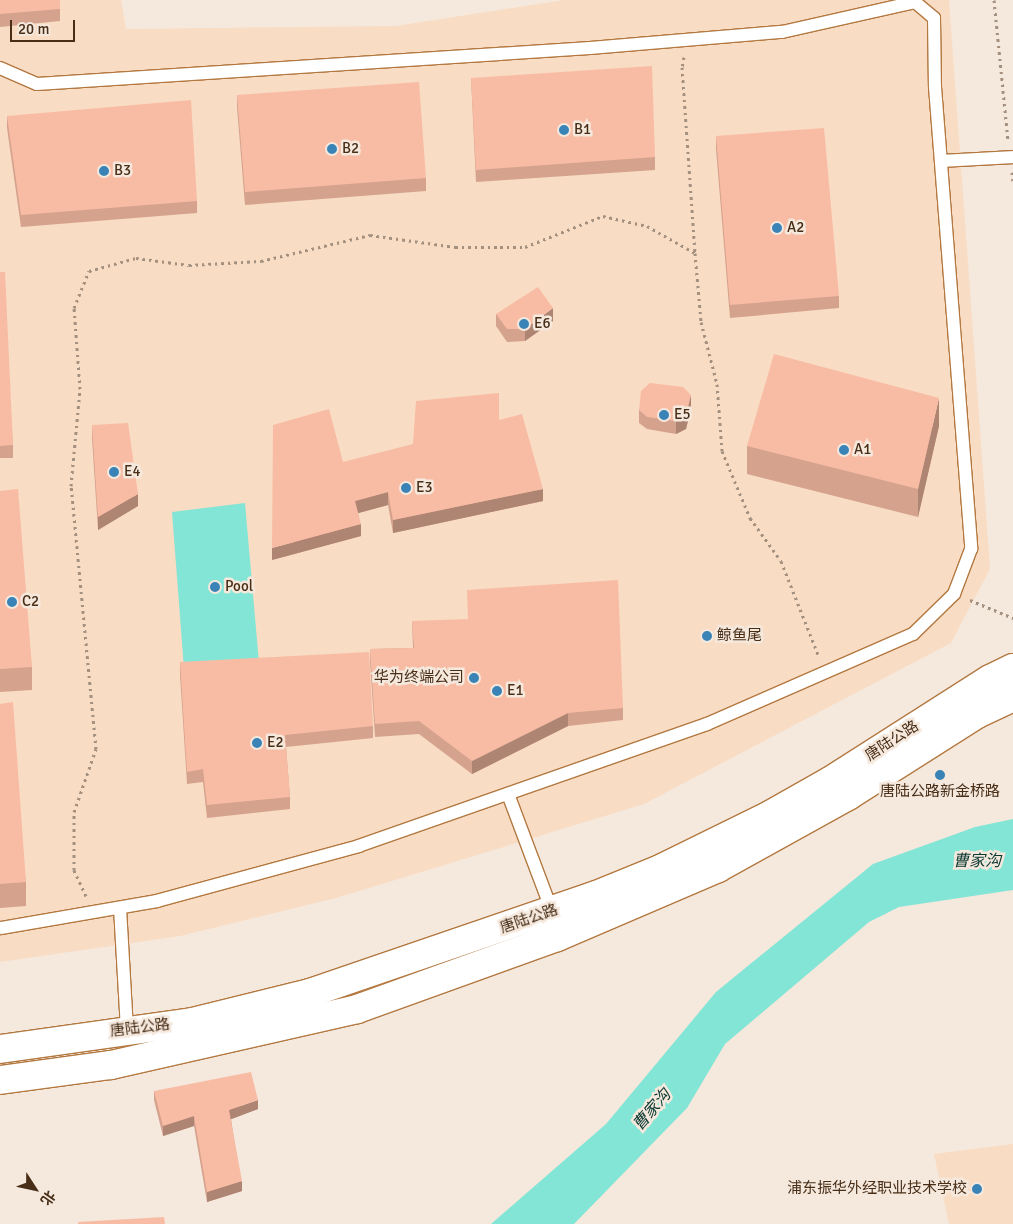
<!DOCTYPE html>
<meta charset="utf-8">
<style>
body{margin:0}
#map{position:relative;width:1013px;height:1224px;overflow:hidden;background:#f5e8dd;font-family:Signika,"Noto Sans SC",sans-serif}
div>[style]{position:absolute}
.built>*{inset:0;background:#f9dcc4}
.water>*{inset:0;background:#83e5d5}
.path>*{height:3px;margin-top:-1.5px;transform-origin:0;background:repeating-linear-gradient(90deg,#a3907f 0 2.5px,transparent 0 6.5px)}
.roads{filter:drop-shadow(1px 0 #b37840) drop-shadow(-1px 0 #b37840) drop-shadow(0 1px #b37840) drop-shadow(0 -1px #b37840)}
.service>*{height:12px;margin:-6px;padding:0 6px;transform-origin:6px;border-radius:6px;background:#fff}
.secondary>*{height:28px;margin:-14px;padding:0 14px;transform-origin:14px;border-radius:14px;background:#fff}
.wall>*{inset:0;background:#d5a28d}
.shaded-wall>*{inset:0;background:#ae8473}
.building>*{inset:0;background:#f8bca4}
.dots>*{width:14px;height:14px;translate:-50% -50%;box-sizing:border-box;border:2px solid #f5e8dd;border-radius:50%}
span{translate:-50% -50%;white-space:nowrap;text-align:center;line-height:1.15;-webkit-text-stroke:5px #f5e8dd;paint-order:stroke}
.poi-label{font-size:15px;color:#482e17}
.left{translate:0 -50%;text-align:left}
.right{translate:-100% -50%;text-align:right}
.street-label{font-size:15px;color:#482e17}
.water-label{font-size:16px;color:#073831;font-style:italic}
.north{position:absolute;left:10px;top:1164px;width:50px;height:50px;-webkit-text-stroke:4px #f5e8dd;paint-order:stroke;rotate:125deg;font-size:14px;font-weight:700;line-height:20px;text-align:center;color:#482e17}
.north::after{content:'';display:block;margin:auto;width:18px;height:22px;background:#482e17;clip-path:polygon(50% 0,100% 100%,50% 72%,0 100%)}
.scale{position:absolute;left:10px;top:20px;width:65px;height:22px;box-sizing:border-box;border:2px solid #482e17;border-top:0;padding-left:6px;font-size:15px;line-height:18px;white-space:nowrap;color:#482e17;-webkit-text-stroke:4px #f5e8dd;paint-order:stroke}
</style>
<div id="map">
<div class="built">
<i style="clip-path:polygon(0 0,121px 0,126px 29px,396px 26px,564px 0,949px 0,990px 569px,951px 643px,644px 804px,336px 898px,180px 936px,0 962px)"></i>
<i style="clip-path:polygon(1013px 1144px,1013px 1224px,949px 1224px,934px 1154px)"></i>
</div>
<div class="water">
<i style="clip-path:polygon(245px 503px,259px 663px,184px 669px,172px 512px)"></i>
<i style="clip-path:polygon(1013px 819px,1013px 890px,899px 907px,869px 922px,725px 1044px,687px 1108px,574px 1224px,491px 1224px,606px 1124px,716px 992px,873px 864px,975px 827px)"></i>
</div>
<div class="path">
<i style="left:994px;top:0;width:142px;rotate:84.3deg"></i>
<i style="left:684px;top:57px;width:10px;rotate:101deg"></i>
<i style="left:682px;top:67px;width:185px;rotate:86deg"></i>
<i style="left:1012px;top:172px;width:10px;rotate:84deg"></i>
<i style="left:970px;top:600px;width:47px;rotate:22.7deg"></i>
<i style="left:86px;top:896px;width:29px;rotate:-115deg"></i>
<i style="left:74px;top:870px;width:58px;rotate:-90deg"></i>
<i style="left:74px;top:812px;width:67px;rotate:-70.8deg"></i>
<i style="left:96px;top:749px;width:264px;rotate:-95.4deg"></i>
<i style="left:71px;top:486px;width:97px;rotate:-84.7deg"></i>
<i style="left:80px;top:389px;width:81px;rotate:-94.2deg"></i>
<i style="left:74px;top:308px;width:40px;rotate:-68deg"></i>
<i style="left:89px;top:271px;width:49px;rotate:-15.5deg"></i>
<i style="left:136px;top:258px;width:53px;rotate:7.5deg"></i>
<i style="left:189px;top:265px;width:72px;rotate:-3.2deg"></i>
<i style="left:261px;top:261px;width:112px;rotate:-13.4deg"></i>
<i style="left:370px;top:235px;width:86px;rotate:8deg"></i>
<i style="left:455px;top:247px;width:70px"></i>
<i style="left:525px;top:247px;width:84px;rotate:-21.7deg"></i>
<i style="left:603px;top:216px;width:45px;rotate:12.8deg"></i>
<i style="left:647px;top:226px;width:55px;rotate:29.4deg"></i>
<i style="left:695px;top:253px;width:69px;rotate:85deg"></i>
<i style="left:701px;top:322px;width:64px;rotate:75.5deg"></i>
<i style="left:717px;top:384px;width:67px;rotate:85.7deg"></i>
<i style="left:722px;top:451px;width:73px;rotate:67.3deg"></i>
<i style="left:750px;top:518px;width:53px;rotate:54.2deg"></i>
<i style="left:781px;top:561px;width:103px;rotate:68.4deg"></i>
</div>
<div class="roads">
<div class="service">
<i style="left:0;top:68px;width:40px;rotate:23.4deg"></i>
<i style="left:37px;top:84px;width:554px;rotate:-3.72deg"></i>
<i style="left:590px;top:48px;width:193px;rotate:-4.8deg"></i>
<i style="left:782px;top:32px;width:136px;rotate:-12.7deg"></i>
<i style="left:915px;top:2px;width:25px;rotate:40deg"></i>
<i style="left:934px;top:18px;width:69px;rotate:89.2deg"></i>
<i style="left:935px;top:87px;width:463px;rotate:85.5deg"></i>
<i style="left:971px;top:549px;width:48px;rotate:110.7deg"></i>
<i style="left:954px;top:594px;width:57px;rotate:135.7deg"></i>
<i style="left:913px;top:634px;width:225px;rotate:156.4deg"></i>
<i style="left:707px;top:724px;width:369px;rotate:160.7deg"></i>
<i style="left:359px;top:846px;width:209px;rotate:164.8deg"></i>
<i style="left:157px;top:901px;width:159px;rotate:170.2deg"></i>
<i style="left:942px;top:161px;width:71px;rotate:-3.2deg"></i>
<i style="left:508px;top:794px;width:125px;rotate:69.4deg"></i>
<i style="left:120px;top:908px;width:120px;rotate:86.7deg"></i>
</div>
<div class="secondary">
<i style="left:0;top:1049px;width:194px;rotate:-8deg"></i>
<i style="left:192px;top:1022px;width:122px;rotate:-13.8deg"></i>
<i style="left:310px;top:993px;width:300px;rotate:-18.9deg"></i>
<i style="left:594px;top:896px;width:71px;rotate:-22.2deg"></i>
<i style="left:660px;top:869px;width:123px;rotate:-26.1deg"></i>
<i style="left:770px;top:815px;width:69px;rotate:-29.5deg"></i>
<i style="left:830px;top:781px;width:190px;rotate:-32.5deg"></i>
<i style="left:990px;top:679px;width:25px;rotate:-26deg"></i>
<i style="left:0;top:1080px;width:112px;rotate:-7.7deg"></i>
<i style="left:111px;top:1065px;width:252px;rotate:-12.8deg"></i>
<i style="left:357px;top:1009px;width:213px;rotate:-19.8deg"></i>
<i style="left:557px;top:937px;width:175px;rotate:-23.2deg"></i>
<i style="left:718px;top:868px;width:149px;rotate:-29deg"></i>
<i style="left:848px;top:796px;width:153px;rotate:-32.4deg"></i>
<i style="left:977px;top:714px;width:40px;rotate:-25deg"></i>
</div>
</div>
<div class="wall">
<i style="clip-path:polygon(0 0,60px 9px,60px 21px,0 27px)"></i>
<i style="clip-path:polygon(471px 78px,655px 157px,655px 170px,476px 182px)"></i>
<i style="clip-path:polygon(237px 95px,426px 178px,426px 191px,245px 205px,237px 107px)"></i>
<i style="clip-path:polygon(7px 116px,197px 201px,197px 213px,21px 227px,7px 128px)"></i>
<i style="clip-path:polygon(716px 136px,839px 296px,839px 308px,730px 318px,716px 149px)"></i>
<i style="clip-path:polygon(0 272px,13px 445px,13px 458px,0 458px)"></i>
<i style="clip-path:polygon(496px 314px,553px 321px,525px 341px,507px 342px,496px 326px)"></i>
<i style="clip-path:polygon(691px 408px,686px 429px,676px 434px,647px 429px,639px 423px,639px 410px)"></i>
<i style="clip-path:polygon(499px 420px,543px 501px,393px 533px,388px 505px,358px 513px,361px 536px,272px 560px,413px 444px)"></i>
<i style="clip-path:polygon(92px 425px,138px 506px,98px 530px,92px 438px)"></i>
<i style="clip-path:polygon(939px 426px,918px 517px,747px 474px,747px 446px)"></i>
<i style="clip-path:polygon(0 491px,32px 667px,32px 690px,0 692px)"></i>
<i style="clip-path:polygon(412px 621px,623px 708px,623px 720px,568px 726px,472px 774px,419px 734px,375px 737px,370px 662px,370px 649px,413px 648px)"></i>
<i style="clip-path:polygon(180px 662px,373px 726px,373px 738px,286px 747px,290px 797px,290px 809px,207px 818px,203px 782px,187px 784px,180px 675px)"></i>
<i style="clip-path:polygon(0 704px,26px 882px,26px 906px,0 908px)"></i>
<i style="clip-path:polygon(154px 1091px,258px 1109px,231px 1119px,242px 1191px,207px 1202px,194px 1126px,163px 1136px,154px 1100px)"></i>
</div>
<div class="shaded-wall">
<i style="clip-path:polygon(553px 308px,553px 321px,525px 341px,525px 329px)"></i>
<i style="clip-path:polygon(691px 395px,691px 408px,686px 429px,676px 434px,676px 421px)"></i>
<i style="clip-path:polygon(939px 398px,939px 426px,918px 517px,918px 489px)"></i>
<i style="clip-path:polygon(543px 489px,543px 501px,393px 533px,393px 520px)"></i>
<i style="clip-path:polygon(388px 492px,388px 505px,355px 514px,355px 501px)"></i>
<i style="clip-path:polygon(138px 494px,138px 506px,98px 530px,98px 517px)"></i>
<i style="clip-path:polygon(361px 524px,361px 536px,272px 560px,272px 548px)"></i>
<i style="clip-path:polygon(568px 713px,568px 726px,472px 774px,472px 761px)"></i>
<i style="clip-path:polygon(258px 1100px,258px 1109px,229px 1120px,229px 1110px)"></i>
<i style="clip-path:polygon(194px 1116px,194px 1126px,163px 1136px,163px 1126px)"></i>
<i style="clip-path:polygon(242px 1181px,242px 1191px,207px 1202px,207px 1192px)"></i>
</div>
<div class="building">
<i style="clip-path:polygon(0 0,60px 0,60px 9px,0 14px)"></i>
<i style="clip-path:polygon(652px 66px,655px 157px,476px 170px,471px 78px)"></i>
<i style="clip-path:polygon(419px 82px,426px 178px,245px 192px,237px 95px)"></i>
<i style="clip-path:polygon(191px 100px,197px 201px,21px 215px,7px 116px)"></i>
<i style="clip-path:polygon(824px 128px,839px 296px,730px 305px,716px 136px)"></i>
<i style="clip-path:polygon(0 272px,5px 272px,13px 445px,0 446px)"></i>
<i style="clip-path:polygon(538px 287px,553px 308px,525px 329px,507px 329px,496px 314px)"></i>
<i style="clip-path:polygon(774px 354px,939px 398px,918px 489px,747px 446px)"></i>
<i style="clip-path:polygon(650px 383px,683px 387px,691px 395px,686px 416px,676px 421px,647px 417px,639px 410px,641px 391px)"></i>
<i style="clip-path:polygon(499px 393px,499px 420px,522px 414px,543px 489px,393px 520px,388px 492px,355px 501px,361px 524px,272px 548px,273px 425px,329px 409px,343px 462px,413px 444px,416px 401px)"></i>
<i style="clip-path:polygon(128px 423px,138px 494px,98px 517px,92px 425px)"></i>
<i style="clip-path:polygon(18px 489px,32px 667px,0 669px,0 491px)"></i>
<i style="clip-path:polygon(618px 580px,623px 708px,568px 713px,472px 761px,419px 721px,375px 724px,370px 649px,414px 648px,412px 621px,468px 619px,467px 590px)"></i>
<i style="clip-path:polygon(369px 652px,373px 726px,285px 735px,290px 797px,207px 805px,203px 769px,187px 772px,180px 662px)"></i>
<i style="clip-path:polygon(13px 702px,26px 882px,0 884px,0 704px)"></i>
<i style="clip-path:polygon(251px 1072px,258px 1100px,229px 1110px,242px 1181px,207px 1192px,194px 1116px,163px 1126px,154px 1091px)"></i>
<i style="clip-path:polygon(164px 1217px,165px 1224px,78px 1224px,78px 1222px)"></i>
</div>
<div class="dots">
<i style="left:564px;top:130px;background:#3983b7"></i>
<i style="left:332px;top:149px;background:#3983b7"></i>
<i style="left:104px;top:171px;background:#3983b7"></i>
<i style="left:777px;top:228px;background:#3983b7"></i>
<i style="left:524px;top:324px;background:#3983b7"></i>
<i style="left:664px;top:415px;background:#3983b7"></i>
<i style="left:844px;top:450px;background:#3983b7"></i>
<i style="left:114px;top:472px;background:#3983b7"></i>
<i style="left:406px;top:488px;background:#3983b7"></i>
<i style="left:215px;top:587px;background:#3983b7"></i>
<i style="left:12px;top:602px;background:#3983b7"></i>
<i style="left:707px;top:636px;background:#3983b7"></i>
<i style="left:474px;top:678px;background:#3983b7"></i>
<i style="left:497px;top:691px;background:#3983b7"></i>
<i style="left:257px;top:743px;background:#3983b7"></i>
<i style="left:940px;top:775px;background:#3983b7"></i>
<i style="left:977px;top:1189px;background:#3983b7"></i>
</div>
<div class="poi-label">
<span class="left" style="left:574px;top:130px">B1</span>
<span class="left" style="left:342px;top:149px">B2</span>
<span class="left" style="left:114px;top:171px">B3</span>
<span class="left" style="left:787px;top:228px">A2</span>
<span class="left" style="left:534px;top:324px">E6</span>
<span class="left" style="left:674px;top:415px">E5</span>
<span class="left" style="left:854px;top:450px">A1</span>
<span class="left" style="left:124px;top:472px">E4</span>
<span class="left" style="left:416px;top:488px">E3</span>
<span class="left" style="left:225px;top:587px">Pool</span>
<span class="left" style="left:22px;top:602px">C2</span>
<span class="left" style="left:717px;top:636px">鲸鱼尾</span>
<span class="right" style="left:464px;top:678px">华为终端公司</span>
<span class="left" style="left:507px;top:691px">E1</span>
<span class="left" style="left:267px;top:743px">E2</span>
<span style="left:940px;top:792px">唐陆公路新金桥路</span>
<span class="right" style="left:967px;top:1189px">浦东振华外经职业技术学校</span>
</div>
<div class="street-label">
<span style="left:892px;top:741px;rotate:-33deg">唐陆公路</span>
<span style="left:529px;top:919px;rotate:-19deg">唐陆公路</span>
<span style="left:140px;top:1028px;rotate:-7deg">唐陆公路</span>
</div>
<div class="water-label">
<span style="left:977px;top:861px">曹家沟</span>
<span style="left:652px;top:1110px;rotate:-49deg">曹家沟</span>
</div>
<div class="north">北</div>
<div class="scale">20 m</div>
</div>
